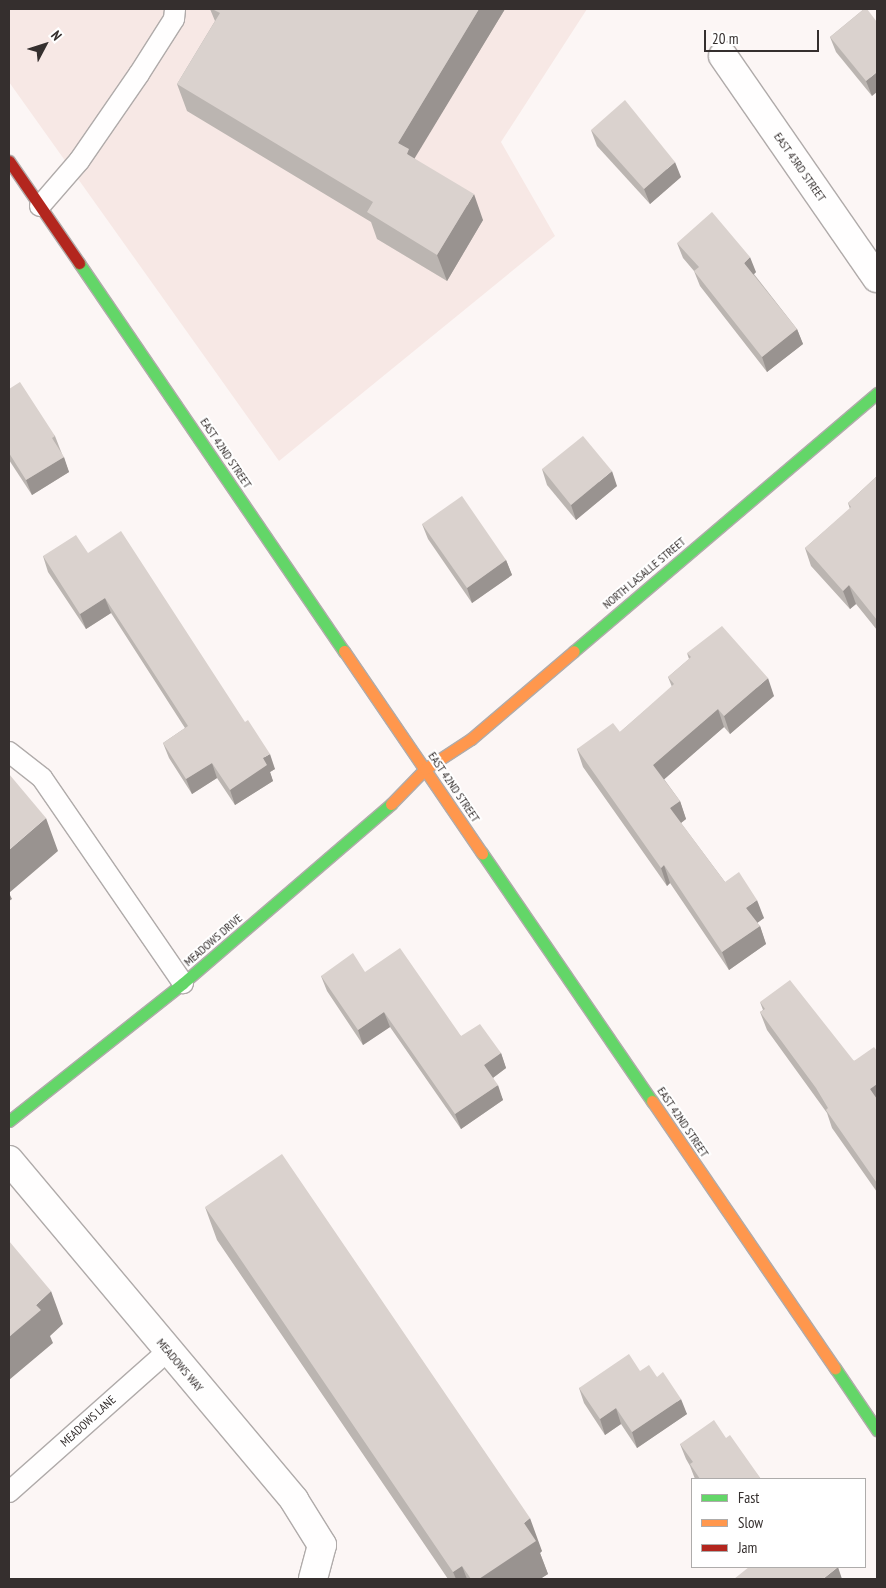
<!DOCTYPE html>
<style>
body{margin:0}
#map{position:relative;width:886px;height:1588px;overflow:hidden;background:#fcf6f5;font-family:"PT Sans Narrow",sans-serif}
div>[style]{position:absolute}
.built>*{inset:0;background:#f7e8e5}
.roads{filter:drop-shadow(1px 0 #b0abaa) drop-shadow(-1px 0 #b0abaa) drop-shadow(0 1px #b0abaa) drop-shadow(0 -1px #b0abaa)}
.lane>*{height:20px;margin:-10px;padding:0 10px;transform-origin:10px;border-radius:10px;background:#fffefe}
.street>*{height:28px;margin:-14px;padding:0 14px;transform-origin:14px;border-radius:14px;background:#fffefe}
.fast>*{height:11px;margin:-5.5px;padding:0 5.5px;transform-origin:5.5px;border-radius:5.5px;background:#63d668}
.slow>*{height:11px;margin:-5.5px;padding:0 5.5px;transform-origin:5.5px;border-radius:5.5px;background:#ff974d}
.jam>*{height:11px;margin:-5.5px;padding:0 5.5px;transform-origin:5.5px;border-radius:5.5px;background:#b3261e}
.wall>*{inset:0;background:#bbb5b1}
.shaded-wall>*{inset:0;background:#999390}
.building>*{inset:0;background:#dad2ce}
span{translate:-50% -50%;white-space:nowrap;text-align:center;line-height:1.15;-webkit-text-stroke:4px #fff;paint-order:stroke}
.street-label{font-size:12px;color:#352f2e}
.frame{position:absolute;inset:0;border:10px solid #352f2e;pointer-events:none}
.legend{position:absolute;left:691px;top:1478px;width:175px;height:90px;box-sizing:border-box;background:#fff;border:1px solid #aeacab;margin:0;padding:6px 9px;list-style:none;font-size:15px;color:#352f2e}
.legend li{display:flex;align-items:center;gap:10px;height:25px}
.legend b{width:25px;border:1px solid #aeacab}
.north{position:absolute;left:20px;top:20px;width:50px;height:50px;-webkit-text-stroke:4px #fff;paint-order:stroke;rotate:50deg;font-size:14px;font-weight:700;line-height:20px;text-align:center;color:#352f2e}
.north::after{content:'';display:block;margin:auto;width:18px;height:22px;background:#352f2e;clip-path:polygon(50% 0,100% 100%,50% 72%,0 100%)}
.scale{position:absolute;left:704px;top:30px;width:115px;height:22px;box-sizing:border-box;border:2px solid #352f2e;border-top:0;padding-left:6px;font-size:15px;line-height:18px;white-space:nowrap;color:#352f2e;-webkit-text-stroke:4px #fff;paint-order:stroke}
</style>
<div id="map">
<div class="built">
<i style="clip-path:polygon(9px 9px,587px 9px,501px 142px,555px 236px,279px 461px,9px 82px)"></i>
</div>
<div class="roads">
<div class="lane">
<i style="left:40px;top:206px;width:60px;rotate:-49.1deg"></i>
<i style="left:79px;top:161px;width:106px;rotate:-55.4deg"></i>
<i style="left:139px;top:74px;width:65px;rotate:-57.5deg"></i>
<i style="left:174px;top:19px;width:10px;rotate:-84deg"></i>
<i style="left:9px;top:752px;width:42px;rotate:38.2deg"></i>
<i style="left:42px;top:778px;width:249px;rotate:55.5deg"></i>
<i style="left:9px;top:1492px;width:213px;rotate:-41.6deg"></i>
</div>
<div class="street">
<i style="left:723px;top:56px;width:270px;rotate:55.3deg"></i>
<i style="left:9px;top:1160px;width:444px;rotate:50deg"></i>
<i style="left:294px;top:1500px;width:53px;rotate:58.1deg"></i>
<i style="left:322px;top:1545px;width:35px;rotate:105deg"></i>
</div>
<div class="fast">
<i style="left:79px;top:263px;width:470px;rotate:55.7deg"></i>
<i style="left:574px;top:651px;width:398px;rotate:-40.4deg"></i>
<i style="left:482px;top:853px;width:301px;rotate:55.6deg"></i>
<i style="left:9px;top:1121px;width:222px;rotate:-38.4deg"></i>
<i style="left:183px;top:983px;width:274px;rotate:-40.7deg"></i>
<i style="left:835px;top:1368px;width:75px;rotate:55.9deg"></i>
</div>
<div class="slow">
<i style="left:344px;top:651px;width:245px;rotate:55.7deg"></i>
<i style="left:391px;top:804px;width:49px;rotate:-45.8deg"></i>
<i style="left:425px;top:769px;width:55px;rotate:-33.1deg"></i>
<i style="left:471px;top:739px;width:135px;rotate:-40.5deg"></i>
<i style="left:652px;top:1101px;width:324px;rotate:55.6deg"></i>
</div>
<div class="jam">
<i style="left:9px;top:161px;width:124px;rotate:55.5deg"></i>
</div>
</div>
<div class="wall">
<i style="clip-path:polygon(210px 9px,505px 9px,414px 158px,483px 220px,447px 281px,377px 239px,371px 222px,187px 111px,177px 84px,215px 21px)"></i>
<i style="clip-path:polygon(864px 9px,872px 96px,836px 52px,830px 37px)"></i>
<i style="clip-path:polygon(591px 130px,681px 177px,650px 204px,597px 146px)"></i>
<i style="clip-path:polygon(677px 243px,756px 272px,754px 274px,797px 329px,803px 344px,767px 372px,700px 286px,694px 271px,683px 258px)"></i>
<i style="clip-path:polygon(9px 389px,55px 436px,69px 472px,32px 495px,9px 460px)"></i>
<i style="clip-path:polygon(542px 469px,617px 486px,576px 520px,547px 485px)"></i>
<i style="clip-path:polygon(877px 476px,877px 630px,856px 604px,850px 609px,811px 566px,805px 548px,850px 509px,848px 503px)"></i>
<i style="clip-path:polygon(422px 524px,506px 560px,512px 575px,472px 603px,428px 539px)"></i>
<i style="clip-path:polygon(88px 553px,275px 769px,270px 772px,273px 781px,235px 805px,217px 778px,192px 794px,169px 758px,163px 743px,185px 728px,111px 613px,86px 629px,48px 572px,43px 556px)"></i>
<i style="clip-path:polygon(687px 653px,774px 696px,730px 734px,724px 727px,664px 779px,680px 801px,686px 819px,681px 823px,725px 882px,764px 918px,757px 923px,760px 926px,766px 944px,729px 970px,670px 883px,667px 886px,583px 767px,577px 749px,620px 732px,672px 687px,668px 677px,689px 659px)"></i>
<i style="clip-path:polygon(365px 972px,461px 1036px,501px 1053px,506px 1068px,493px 1078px,503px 1100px,461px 1129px,390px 1027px,363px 1045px,327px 991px,321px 976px)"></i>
<i style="clip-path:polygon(760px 1002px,854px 1061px,877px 1051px,877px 1192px,832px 1128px,827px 1113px,822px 1106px,767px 1030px,760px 1012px,763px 1010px)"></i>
<i style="clip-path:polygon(205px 1207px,542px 1551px,540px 1553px,548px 1574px,540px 1579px,448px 1579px,217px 1240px)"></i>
<i style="clip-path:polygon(640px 1371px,657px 1377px,687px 1414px,637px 1448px,621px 1424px,605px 1435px,584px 1403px,579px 1388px)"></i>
<i style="clip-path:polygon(726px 1438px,761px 1479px,695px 1479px,690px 1466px,686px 1459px,680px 1444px)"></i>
</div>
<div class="shaded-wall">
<i style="clip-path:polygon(479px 9px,505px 9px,413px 161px,398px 143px)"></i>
<i style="clip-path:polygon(877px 72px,877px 92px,872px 96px,866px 81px)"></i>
<i style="clip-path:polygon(675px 162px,681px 177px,650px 204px,644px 189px)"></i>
<i style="clip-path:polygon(474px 194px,483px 220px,447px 281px,437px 255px)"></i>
<i style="clip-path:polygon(750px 257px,756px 272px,750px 278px,744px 263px)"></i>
<i style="clip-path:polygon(797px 329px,803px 344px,767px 372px,762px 357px)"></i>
<i style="clip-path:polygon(64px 457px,69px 472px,32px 495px,26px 480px)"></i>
<i style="clip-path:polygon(612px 471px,617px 486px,576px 520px,571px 505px)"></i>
<i style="clip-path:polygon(506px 560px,512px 575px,472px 603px,467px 588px)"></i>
<i style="clip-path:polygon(849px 585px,856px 604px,850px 609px,843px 591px)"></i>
<i style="clip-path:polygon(105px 598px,111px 613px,86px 629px,80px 614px)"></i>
<i style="clip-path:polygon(768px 678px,774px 696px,730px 734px,724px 716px)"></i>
<i style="clip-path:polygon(718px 709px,724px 727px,660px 783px,653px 765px)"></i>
<i style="clip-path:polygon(270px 754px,275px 769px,270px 772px,273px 781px,235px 805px,230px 790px,263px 758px)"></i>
<i style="clip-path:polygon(212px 763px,217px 778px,192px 794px,186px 779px)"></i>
<i style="clip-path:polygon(680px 801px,686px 819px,677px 826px,670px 808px)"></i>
<i style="clip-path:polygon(46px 818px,58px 851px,9px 893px,12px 899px,9px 901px,9px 850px)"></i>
<i style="clip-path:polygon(664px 865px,670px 883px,667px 886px,661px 868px)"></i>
<i style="clip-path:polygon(757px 900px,764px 918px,753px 926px,746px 908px)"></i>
<i style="clip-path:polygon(760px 926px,766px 944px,729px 970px,722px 952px)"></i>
<i style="clip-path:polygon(384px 1012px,390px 1027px,363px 1045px,358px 1030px)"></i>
<i style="clip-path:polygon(501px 1053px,506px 1068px,490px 1080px,484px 1065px)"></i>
<i style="clip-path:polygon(877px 1084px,877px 1107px,870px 1089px)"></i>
<i style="clip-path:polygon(498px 1085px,503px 1100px,461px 1129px,455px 1114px)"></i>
<i style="clip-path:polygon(51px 1291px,63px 1324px,50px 1336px,53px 1343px,9px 1380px,9px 1337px,36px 1305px)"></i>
<i style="clip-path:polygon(681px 1399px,687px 1414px,637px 1448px,632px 1432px)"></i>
<i style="clip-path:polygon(616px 1408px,621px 1424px,605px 1435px,600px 1419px)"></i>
<i style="clip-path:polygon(530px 1518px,542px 1551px,540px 1553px,548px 1574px,540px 1579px,479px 1579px,524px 1523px)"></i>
<i style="clip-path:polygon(462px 1566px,467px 1579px,456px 1579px,453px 1572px)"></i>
<i style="clip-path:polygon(838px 1567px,842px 1579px,823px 1579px)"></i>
</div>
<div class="building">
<i style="clip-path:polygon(212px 9px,479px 9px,398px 143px,409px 149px,407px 154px,474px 194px,437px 255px,367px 212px,373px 202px,177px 84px,220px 13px)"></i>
<i style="clip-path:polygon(864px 9px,867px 9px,877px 22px,877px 72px,866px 81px,830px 37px)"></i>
<i style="clip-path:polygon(625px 100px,675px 162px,644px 189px,591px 130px)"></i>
<i style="clip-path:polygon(712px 212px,750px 257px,744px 263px,797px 329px,762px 357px,694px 271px,699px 267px,677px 243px)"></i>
<i style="clip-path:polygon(20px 382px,55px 436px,52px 438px,64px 457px,26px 480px,9px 453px,9px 389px)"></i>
<i style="clip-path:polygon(583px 436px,612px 471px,571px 505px,542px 469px)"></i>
<i style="clip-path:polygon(877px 476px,877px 620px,849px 585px,843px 591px,805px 548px,851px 507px,848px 503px)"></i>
<i style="clip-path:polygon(462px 496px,506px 560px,467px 588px,422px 524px)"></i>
<i style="clip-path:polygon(121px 531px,245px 722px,248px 720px,270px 754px,263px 758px,267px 765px,230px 790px,212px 763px,186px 779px,163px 743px,188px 726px,105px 598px,80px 614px,43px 556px,76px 535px,88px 553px)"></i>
<i style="clip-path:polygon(722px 626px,768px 678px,724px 716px,718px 709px,653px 765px,680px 801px,670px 808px,725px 882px,739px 872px,757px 900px,746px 908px,760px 926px,722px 952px,664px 865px,661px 868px,577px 749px,613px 723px,620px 732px,674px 684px,668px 677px,691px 657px,687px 653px)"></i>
<i style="clip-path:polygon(9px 774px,46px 818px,9px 850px)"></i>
<i style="clip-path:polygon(400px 948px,461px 1036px,480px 1024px,501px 1053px,484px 1065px,498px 1085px,455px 1114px,384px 1012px,358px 1030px,321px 976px,353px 953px,365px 972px)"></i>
<i style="clip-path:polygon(790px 980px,854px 1061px,874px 1047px,877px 1051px,877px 1084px,870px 1089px,877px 1099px,877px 1183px,826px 1110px,828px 1108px,816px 1088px,760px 1012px,765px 1009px,760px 1002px)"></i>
<i style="clip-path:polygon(282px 1154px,530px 1518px,524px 1523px,536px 1541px,479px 1579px,471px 1579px,462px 1566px,453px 1572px,205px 1207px)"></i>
<i style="clip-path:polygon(9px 1241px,51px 1291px,36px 1305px,41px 1310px,9px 1337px)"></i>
<i style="clip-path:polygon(629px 1354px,640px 1371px,649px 1365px,657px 1377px,663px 1372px,681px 1399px,632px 1432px,616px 1408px,600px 1419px,579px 1388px)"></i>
<i style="clip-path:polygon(714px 1420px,726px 1438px,730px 1435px,761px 1479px,700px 1479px,690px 1464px,693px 1462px,680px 1444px)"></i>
<i style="clip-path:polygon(749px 1567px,838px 1567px,823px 1579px,734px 1579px)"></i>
</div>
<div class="street-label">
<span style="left:800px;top:167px;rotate:55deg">EAST 43RD STREET</span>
<span style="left:226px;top:453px;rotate:56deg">EAST 42ND STREET</span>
<span style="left:644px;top:573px;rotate:-40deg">NORTH LASALLE STREET</span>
<span style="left:454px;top:787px;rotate:56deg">EAST 42ND STREET</span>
<span style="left:213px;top:940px;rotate:-41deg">MEADOWS DRIVE</span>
<span style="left:683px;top:1122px;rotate:56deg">EAST 42ND STREET</span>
<span style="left:180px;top:1365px;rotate:50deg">MEADOWS WAY</span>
<span style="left:88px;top:1421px;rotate:-42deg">MEADOWS LANE</span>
</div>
<div class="frame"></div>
<ul class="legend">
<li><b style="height:6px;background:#63d668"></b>Fast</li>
<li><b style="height:6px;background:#ff974d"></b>Slow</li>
<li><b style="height:6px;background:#b3261e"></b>Jam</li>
</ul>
<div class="north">N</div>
<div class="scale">20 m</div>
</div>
